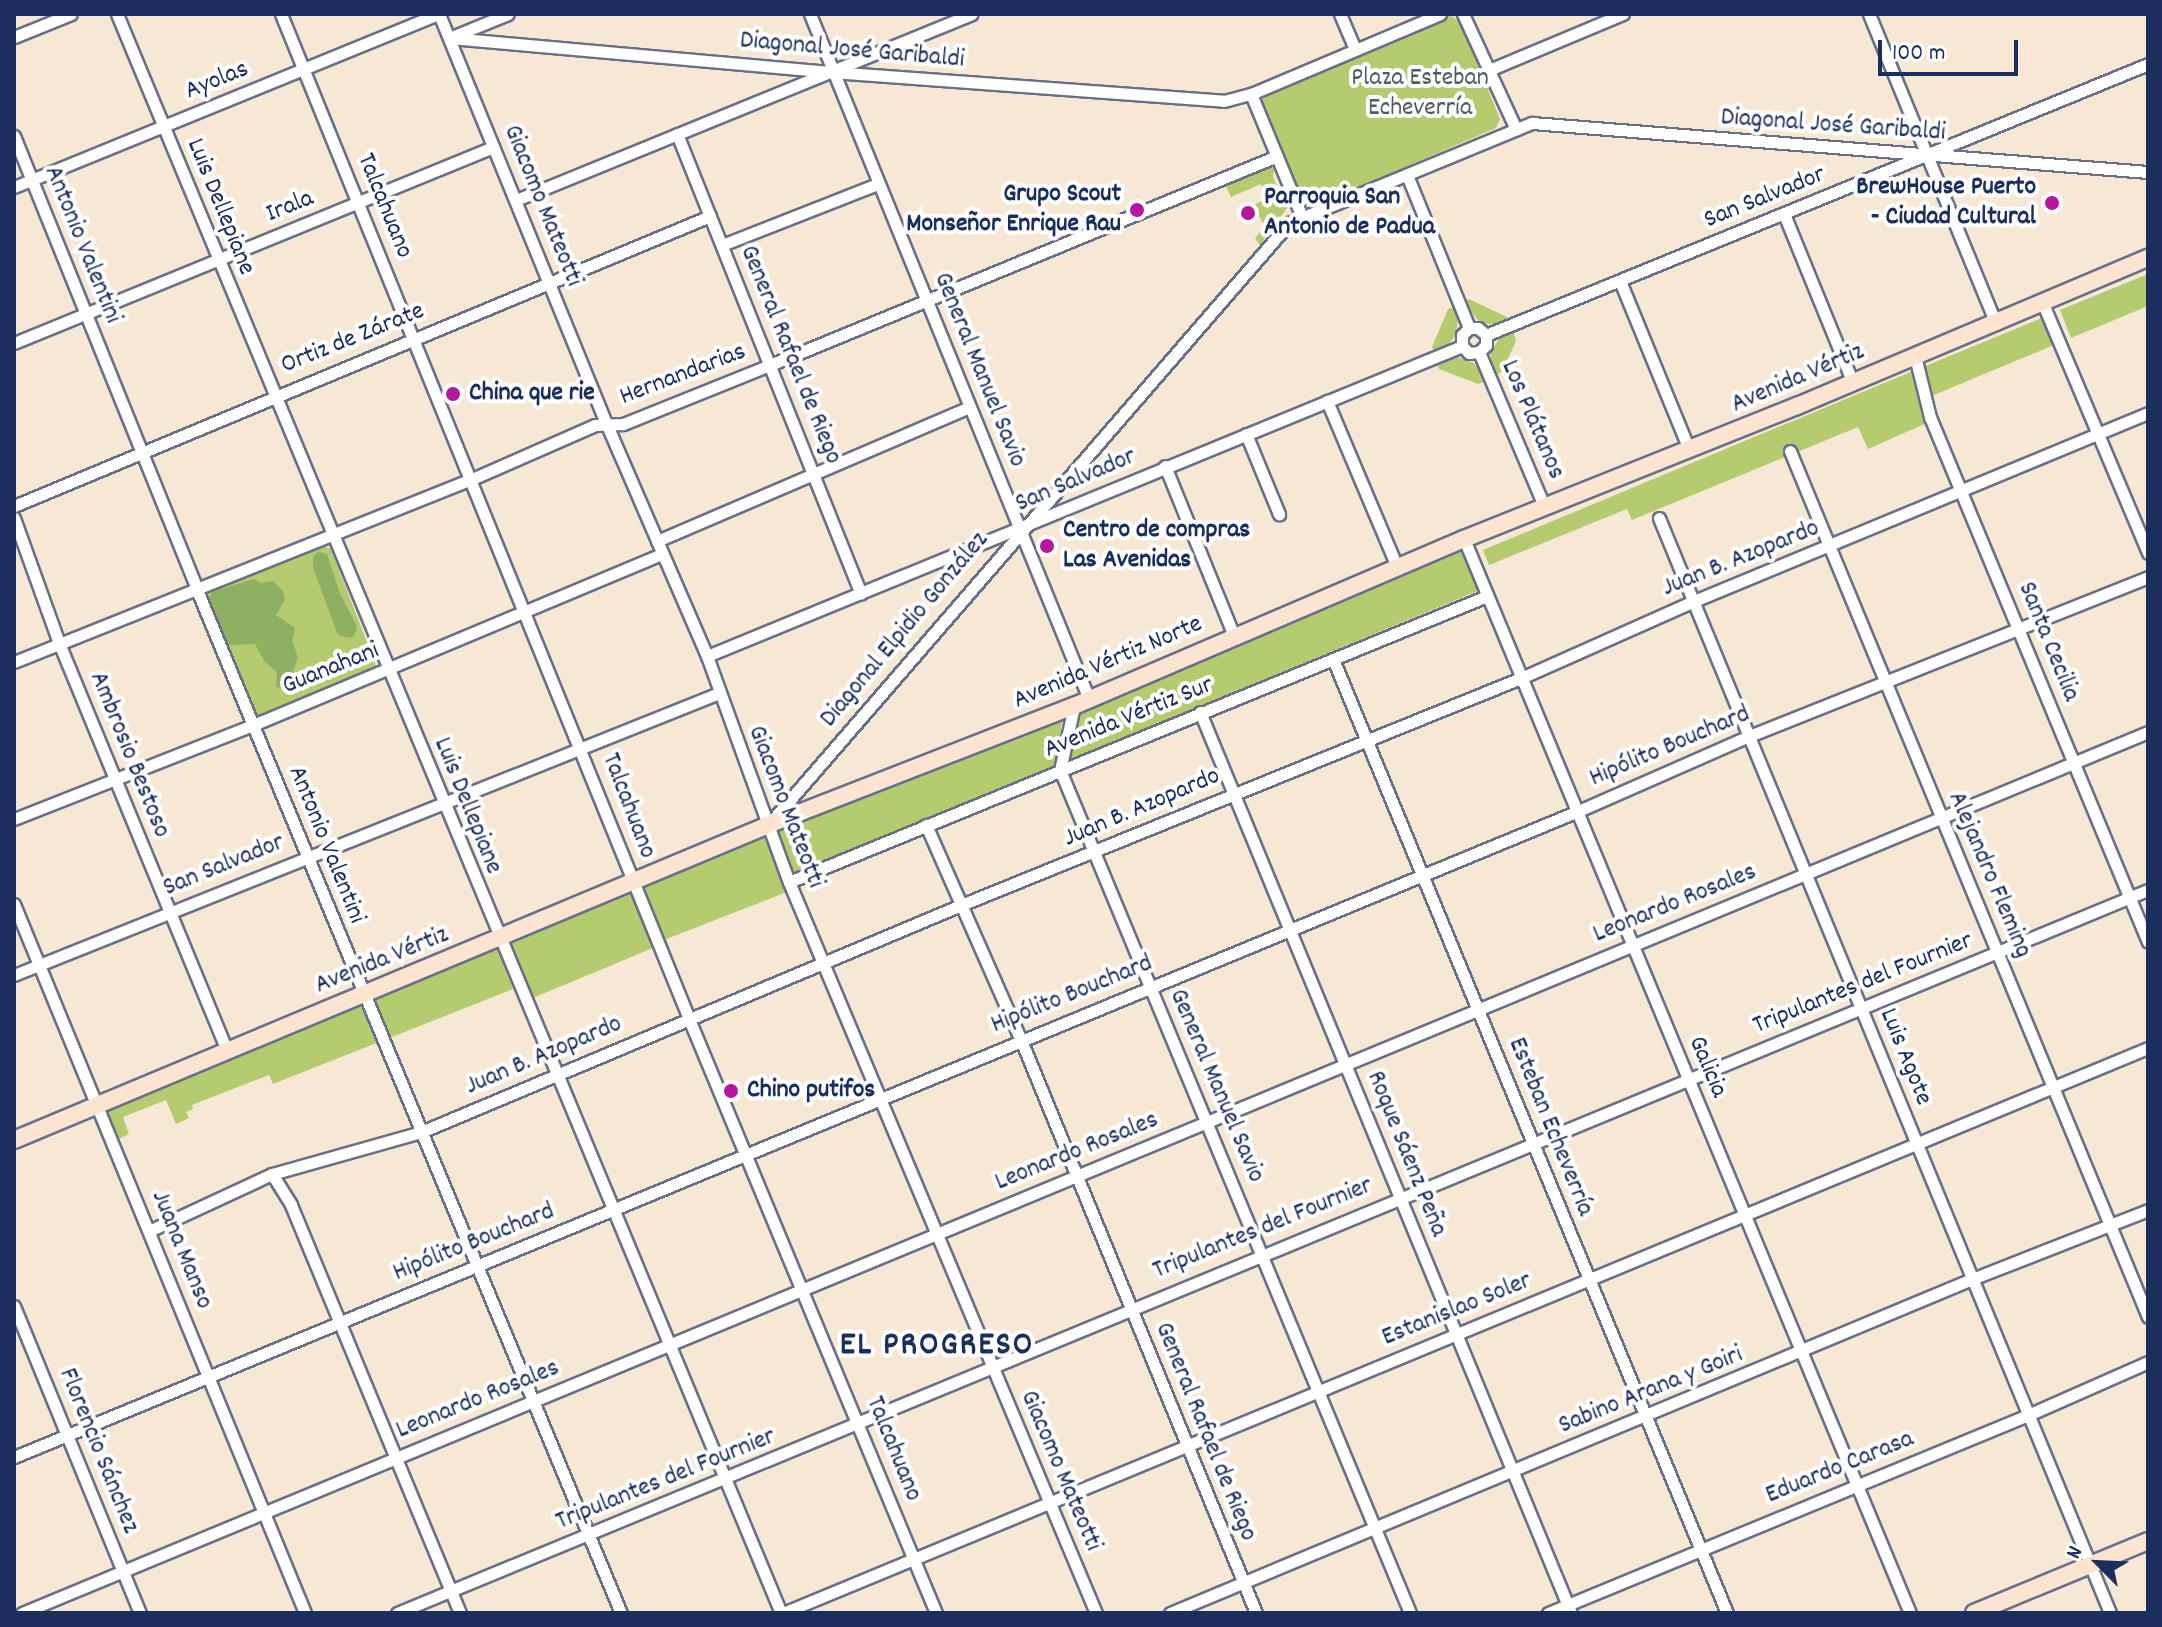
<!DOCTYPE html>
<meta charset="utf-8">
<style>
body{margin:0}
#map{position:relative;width:2162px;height:1627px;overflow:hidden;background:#f7e8d5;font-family:Dekko,sans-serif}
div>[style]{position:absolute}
.green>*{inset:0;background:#b4cb70}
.forest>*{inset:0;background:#8faf62}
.roads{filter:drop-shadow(2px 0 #687088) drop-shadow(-2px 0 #687088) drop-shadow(0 2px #687088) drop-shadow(0 -2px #687088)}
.street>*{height:11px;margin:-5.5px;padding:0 5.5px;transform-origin:5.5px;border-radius:5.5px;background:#fff}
.secondary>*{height:16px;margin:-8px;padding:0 8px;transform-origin:8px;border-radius:8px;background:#fce5d0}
.dots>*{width:22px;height:22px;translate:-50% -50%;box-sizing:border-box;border:4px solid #fff;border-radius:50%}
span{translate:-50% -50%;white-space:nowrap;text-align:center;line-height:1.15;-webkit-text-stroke:8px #fff;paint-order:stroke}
.street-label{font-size:26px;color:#1b2f5e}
.park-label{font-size:26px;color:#495e63}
.poi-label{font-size:26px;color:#1b2f5e;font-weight:700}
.right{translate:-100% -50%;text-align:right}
.left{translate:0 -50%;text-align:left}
.district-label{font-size:34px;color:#1b2f5e;font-weight:700;letter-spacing:2px}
.frame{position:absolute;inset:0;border:16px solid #1b2f5e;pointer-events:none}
.north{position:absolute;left:2058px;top:1523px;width:80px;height:80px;-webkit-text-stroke:6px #fff;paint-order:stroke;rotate:294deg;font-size:22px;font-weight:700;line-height:32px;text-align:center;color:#1b2f5e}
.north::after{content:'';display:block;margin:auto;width:28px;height:36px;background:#1b2f5e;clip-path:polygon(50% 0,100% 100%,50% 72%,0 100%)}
.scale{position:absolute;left:1878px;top:40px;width:140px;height:36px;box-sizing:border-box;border:4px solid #1b2f5e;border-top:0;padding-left:10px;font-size:24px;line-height:28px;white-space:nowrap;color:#1b2f5e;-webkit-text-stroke:6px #fff;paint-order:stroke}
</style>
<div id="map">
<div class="green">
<i style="clip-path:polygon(1450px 15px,1461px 23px,1500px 119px,1496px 128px,1312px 207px,1303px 204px,1261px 103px,1264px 96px)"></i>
<i style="clip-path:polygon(1263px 167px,1275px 168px,1273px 176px,1279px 192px,1287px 195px,1290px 204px,1260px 245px,1255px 238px,1265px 227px,1253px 205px,1267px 199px,1261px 184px,1231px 197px,1225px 184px)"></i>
<i style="clip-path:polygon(2148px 274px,2148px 306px,2071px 338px,2060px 310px)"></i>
<i style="clip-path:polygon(1469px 299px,1507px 317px,1509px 320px,1494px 325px,1479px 322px,1464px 301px)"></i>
<i style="clip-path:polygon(1454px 307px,1458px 318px,1456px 335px,1447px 346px,1434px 352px,1432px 347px,1448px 309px)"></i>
<i style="clip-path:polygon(2042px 318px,2054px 345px,1929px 397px,1923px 367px)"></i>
<i style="clip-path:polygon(1513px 331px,1516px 341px,1502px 372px,1495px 375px,1490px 353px,1500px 337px)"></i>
<i style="clip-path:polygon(1454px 356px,1474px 363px,1486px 381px,1478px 384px,1439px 369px,1437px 363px)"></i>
<i style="clip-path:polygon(1913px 371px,1929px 422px,1868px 449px,1858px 427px,1632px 520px,1627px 509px,1489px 565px,1483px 550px)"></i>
<i style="clip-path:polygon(322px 545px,331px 549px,377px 668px,256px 716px,206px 593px)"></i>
<i style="clip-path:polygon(1464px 548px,1480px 590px,1067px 761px,1079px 709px)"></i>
<i style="clip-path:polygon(1063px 715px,1056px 766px,782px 878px,787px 892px,664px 940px,643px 887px)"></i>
<i style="clip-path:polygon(631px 892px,653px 948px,528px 1000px,505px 944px)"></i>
<i style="clip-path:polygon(497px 947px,513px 989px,273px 1084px,269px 1075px,192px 1105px,193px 1109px,186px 1112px,189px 1118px,176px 1124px,166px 1100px,123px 1117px,129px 1134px,116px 1140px,103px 1109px)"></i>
</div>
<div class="forest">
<i style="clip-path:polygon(318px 552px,327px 554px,340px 594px,357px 626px,355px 635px,350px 638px,338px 635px,313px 568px,313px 557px)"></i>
<i style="clip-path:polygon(254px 579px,261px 583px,273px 581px,283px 591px,285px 600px,276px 615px,295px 628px,292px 641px,298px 657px,293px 671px,296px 680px,289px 689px,276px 687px,277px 672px,265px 662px,255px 644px,226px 645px,209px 599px,212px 592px)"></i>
</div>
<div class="roads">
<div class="street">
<i style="left:117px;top:14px;width:1731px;rotate:67.45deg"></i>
<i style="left:281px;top:14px;width:1085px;rotate:67.9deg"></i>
<i style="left:689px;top:1019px;width:643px;rotate:67.42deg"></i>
<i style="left:439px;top:14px;width:444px;rotate:67.8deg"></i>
<i style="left:607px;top:425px;width:252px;rotate:66.6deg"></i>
<i style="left:707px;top:656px;width:240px;rotate:70.1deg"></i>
<i style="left:789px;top:882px;width:793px;rotate:67.22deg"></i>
<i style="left:810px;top:14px;width:740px;rotate:67.84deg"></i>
<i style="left:1340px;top:14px;width:39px;rotate:67deg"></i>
<i style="left:1463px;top:14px;width:127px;rotate:65.3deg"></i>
<i style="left:1869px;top:14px;width:335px;rotate:67.7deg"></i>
<i style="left:454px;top:36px;width:58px;rotate:-22.2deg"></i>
<i style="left:14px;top:37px;width:61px;rotate:-22deg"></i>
<i style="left:450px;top:38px;width:384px;rotate:5.1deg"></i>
<i style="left:832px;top:72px;width:393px;rotate:4.2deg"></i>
<i style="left:1224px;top:101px;width:28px;rotate:-15deg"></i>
<i style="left:1251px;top:94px;width:205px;rotate:-22.9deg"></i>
<i style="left:1489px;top:70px;width:145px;rotate:-22.7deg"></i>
<i style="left:1251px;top:94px;width:133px;rotate:67.5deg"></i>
<i style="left:677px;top:134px;width:495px;rotate:68.2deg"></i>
<i style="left:14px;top:136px;width:489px;rotate:68deg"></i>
<i style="left:197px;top:590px;width:1107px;rotate:67.49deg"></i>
<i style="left:1407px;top:175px;width:165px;rotate:67.9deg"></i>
<i style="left:14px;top:187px;width:457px;rotate:-22.2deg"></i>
<i style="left:516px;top:200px;width:492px;rotate:-22.2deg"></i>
<i style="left:1784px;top:214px;width:180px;rotate:67.8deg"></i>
<i style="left:722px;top:245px;width:168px;rotate:-21.4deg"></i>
<i style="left:1620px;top:281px;width:182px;rotate:67.7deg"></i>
<i style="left:2043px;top:304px;width:270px;rotate:67.1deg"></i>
<i style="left:1469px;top:328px;width:10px;rotate:135deg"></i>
<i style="left:1462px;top:335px;width:11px;rotate:90deg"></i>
<i style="left:1462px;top:346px;width:10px;rotate:45deg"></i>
<i style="left:1469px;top:353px;width:10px;rotate:-6deg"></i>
<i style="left:1469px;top:328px;width:9px"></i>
<i style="left:1478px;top:328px;width:11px;rotate:41deg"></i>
<i style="left:1486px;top:335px;width:10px;rotate:90deg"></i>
<i style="left:1486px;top:345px;width:10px;rotate:135deg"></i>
<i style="left:1486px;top:335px;width:715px;rotate:-22.26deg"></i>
<i style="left:14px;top:343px;width:518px;rotate:-22.25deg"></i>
<i style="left:1479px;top:352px;width:167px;rotate:67.1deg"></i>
<i style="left:1915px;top:356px;width:63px;rotate:76.2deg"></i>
<i style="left:1930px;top:417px;width:568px;rotate:67.45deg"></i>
<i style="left:1327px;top:401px;width:180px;rotate:67.1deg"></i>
<i style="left:1246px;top:434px;width:87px;rotate:67.6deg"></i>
<i style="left:1790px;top:451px;width:937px;rotate:67.54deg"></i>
<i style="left:1165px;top:466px;width:183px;rotate:67.9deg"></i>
<i style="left:14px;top:506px;width:754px;rotate:-22.62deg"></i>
<i style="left:14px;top:518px;width:133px;rotate:70.2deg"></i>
<i style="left:59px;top:643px;width:441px;rotate:67.6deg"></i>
<i style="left:1659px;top:518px;width:1184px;rotate:67.61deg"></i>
<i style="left:1464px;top:539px;width:1163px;rotate:67.45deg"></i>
<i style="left:657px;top:541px;width:340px;rotate:-23.2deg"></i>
<i style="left:707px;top:656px;width:816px;rotate:-22.32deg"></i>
<i style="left:1333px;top:659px;width:1032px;rotate:67.56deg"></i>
<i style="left:14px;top:662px;width:493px;rotate:-21.8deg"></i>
<i style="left:472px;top:479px;width:134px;rotate:-23.7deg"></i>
<i style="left:595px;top:425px;width:28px;rotate:-2deg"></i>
<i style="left:623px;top:424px;width:158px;rotate:-21.9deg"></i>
<i style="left:770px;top:365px;width:548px;rotate:-22.4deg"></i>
<i style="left:1074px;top:706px;width:66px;rotate:102.3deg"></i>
<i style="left:1060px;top:770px;width:913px;rotate:67.45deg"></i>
<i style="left:1200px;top:712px;width:974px;rotate:67.62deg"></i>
<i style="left:14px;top:819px;width:257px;rotate:-21.5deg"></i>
<i style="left:253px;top:725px;width:443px;rotate:-22.7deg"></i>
<i style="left:769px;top:824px;width:795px;rotate:-49.13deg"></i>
<i style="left:1289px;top:223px;width:263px;rotate:-22.4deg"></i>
<i style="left:1532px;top:123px;width:618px;rotate:4.55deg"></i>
<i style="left:926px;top:825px;width:235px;rotate:66.2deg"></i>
<i style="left:1021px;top:1040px;width:619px;rotate:67.7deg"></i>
<i style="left:789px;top:882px;width:754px;rotate:-22.28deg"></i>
<i style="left:14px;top:904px;width:766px;rotate:67.68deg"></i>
<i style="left:14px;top:975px;width:759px;rotate:-21.8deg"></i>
<i style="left:272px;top:1174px;width:36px;rotate:58deg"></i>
<i style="left:291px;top:1205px;width:442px;rotate:67.5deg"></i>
<i style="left:149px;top:1231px;width:136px;rotate:-24.9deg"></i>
<i style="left:272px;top:1174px;width:155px;rotate:-15.7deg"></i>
<i style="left:421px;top:1132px;width:586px;rotate:-22.8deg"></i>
<i style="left:961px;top:905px;width:604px;rotate:-22.07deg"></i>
<i style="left:1521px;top:678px;width:189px;rotate:-24deg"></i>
<i style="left:1694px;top:601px;width:491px;rotate:-22.5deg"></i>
<i style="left:14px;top:1306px;width:332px;rotate:67.7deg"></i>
<i style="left:14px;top:1457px;width:1690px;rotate:-22.44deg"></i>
<i style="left:1576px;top:812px;width:189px;rotate:-23.7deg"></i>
<i style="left:1749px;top:736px;width:430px;rotate:-21.7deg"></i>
<i style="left:22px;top:1613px;width:2301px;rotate:-22.51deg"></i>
<i style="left:397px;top:1613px;width:1894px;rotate:-22.44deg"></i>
<i style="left:783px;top:1613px;width:1477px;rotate:-22.49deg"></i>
<i style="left:1170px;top:1613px;width:869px;rotate:-22.61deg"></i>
<i style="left:1972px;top:1279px;width:189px;rotate:-21.4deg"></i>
<i style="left:1548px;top:1613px;width:519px;rotate:-22.42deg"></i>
<i style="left:2028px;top:1415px;width:131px;rotate:-23.8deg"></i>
</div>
<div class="secondary">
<i style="left:14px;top:1140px;width:817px;rotate:-22.67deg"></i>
<i style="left:768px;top:825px;width:328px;rotate:-21.3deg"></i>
<i style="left:1074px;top:706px;width:424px;rotate:-23.2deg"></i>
<i style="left:1464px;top:539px;width:359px;rotate:-21.8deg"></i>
<i style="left:1797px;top:406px;width:381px;rotate:-22.9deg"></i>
<i style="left:1974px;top:1613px;width:188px;rotate:-22.5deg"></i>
</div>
</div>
<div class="dots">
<i style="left:2052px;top:203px;background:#b5179e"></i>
<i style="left:1137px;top:210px;background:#b5179e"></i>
<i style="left:1248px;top:213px;background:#b5179e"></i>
<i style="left:453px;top:394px;background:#b5179e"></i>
<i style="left:1047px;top:546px;background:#b5179e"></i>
<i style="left:731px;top:1091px;background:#b5179e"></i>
</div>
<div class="street-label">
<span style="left:852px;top:51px;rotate:5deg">Diagonal José Garibaldi</span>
<span style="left:217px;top:81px;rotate:-22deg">Ayolas</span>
<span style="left:1833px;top:126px;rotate:4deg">Diagonal José Garibaldi</span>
<span style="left:1765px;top:198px;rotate:-22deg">San Salvador</span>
<span style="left:384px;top:206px;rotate:68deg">Talcahuano</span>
<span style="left:542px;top:206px;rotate:68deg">Giacomo Mateotti</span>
<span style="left:220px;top:207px;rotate:68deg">Luis Dellepiane</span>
<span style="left:290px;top:207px;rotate:-22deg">Irala</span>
<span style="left:82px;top:245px;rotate:68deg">Antonio Valentini</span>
<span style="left:353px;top:339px;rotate:-22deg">Ortiz de Zárate</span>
<span style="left:790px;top:355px;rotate:68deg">General Rafael de Riego</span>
<span style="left:979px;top:370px;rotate:68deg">General Manuel Savio</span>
<span style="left:683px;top:375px;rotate:-21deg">Hernandarias</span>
<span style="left:1798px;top:379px;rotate:-23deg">Avenida Vértiz</span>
<span style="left:1532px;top:420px;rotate:67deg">Los Plátanos</span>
<span style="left:1076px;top:481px;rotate:-23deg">San Salvador</span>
<span style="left:1741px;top:559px;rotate:-22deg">Juan B. Azopardo</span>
<span style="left:905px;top:630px;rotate:-50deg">Diagonal Elpidio González</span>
<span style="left:2048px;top:642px;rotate:68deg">Santa Cecilia</span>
<span style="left:1108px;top:663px;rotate:-23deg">Avenida Vértiz Norte</span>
<span style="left:331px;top:669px;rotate:-22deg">Guanahani</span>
<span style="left:1129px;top:718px;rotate:-22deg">Avenida Vértiz Sur</span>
<span style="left:1670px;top:747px;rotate:-23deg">Hipólito Bouchard</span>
<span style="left:129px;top:755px;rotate:68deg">Ambrosio Bestoso</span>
<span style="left:467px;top:806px;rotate:68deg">Luis Dellepiane</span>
<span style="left:628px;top:806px;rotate:69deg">Talcahuano</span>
<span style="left:785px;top:807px;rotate:69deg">Giacomo Mateotti</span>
<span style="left:1142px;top:808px;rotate:-23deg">Juan B. Azopardo</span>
<span style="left:326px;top:845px;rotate:68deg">Antonio Valentini</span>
<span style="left:224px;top:866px;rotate:-22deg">San Salvador</span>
<span style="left:1989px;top:875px;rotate:67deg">Alejandro Fleming</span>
<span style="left:1675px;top:904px;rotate:-22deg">Leonardo Rosales</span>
<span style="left:382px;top:961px;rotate:-22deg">Avenida Vértiz</span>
<span style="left:1863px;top:984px;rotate:-22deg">Tripulantes del Fournier</span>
<span style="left:1072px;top:995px;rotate:-22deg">Hipólito Bouchard</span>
<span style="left:544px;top:1056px;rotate:-23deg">Juan B. Azopardo</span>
<span style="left:1905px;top:1057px;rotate:68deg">Luis Agote</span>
<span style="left:1707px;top:1067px;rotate:67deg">Galicia</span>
<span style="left:1216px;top:1086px;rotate:67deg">General Manuel Savio</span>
<span style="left:1550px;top:1127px;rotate:68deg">Esteban Echeverría</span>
<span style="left:1077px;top:1152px;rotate:-22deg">Leonardo Rosales</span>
<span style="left:1406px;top:1154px;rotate:68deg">Roque Sáenz Peña</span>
<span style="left:1263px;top:1229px;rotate:-22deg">Tripulantes del Fournier</span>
<span style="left:474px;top:1243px;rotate:-22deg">Hipólito Bouchard</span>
<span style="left:181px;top:1250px;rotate:68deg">Juana Manso</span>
<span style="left:1457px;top:1310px;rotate:-22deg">Estanislao Soler</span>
<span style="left:1651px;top:1391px;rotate:-22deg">Sabino Arana y Goiri</span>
<span style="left:478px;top:1400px;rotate:-22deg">Leonardo Rosales</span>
<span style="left:1205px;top:1432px;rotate:68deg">General Rafael de Riego</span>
<span style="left:893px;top:1449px;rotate:68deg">Talcahuano</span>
<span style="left:98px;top:1451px;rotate:68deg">Florencio Sánchez</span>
<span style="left:1840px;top:1468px;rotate:-22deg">Eduardo Carasa</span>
<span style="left:1060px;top:1471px;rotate:67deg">Giacomo Mateotti</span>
<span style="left:666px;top:1480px;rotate:-22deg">Tripulantes del Fournier</span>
</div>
<div class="park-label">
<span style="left:1420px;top:94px">Plaza Esteban<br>Echeverría</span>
</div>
<div class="poi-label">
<span class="right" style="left:2036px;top:203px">BrewHouse Puerto<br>- Ciudad Cultural</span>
<span class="right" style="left:1121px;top:210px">Grupo Scout<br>Monseñor Enrique Rau</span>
<span class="left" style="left:1264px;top:213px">Parroquia San<br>Antonio de Padua</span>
<span class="left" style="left:469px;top:394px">China que rie</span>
<span class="left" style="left:1063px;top:546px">Centro de compras<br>Las Avenidas</span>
<span class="left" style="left:747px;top:1091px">Chino putifos</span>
</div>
<div class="district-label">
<span style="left:937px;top:1347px">EL PROGRESO</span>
</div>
<div class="frame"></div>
<div class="north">N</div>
<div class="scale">100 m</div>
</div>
